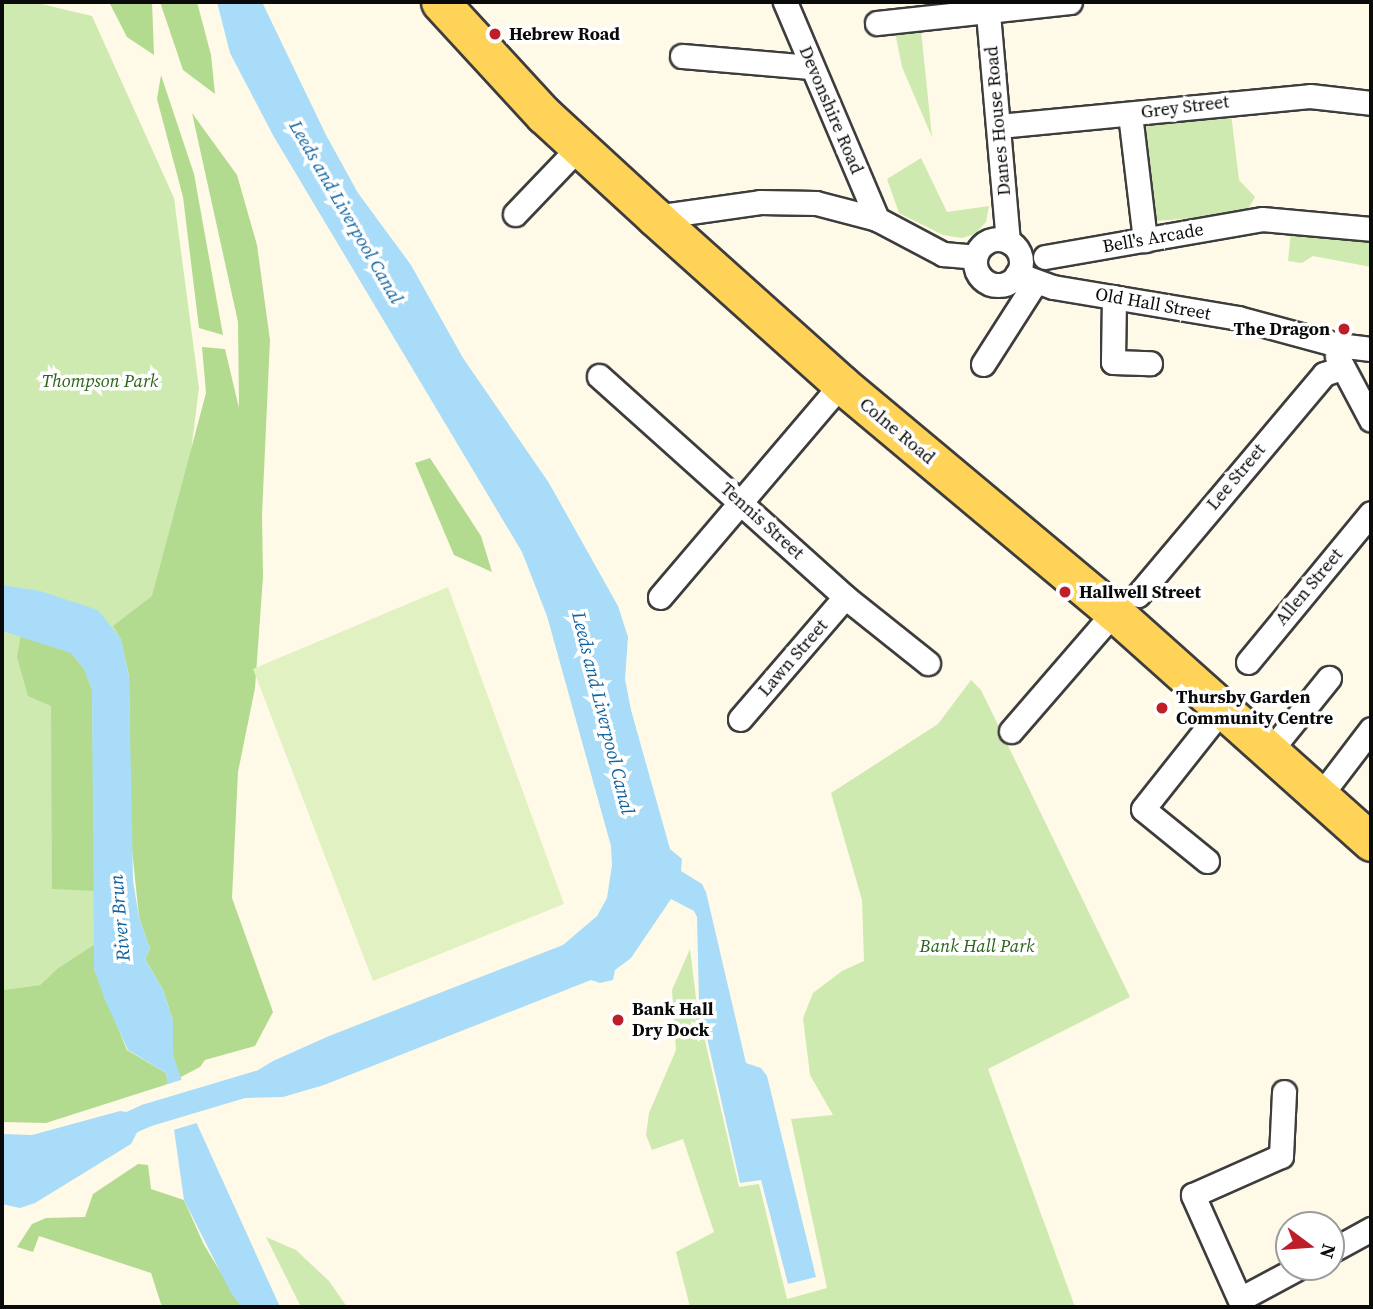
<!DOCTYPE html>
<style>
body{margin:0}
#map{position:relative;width:1373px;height:1309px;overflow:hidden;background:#fffae7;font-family:"Source Serif 4",serif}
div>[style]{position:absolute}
.green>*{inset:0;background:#cfeab0}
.forest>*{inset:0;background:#b2db8f}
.pitch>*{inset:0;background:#e1f1c2}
.water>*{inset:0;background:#a9dcf8}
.pier>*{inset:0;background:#fffae7}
.canal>*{height:23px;margin:-11.5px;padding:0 11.5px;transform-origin:11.5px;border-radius:11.5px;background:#a9dcf8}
.roads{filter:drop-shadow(2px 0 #3d3d3d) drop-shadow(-2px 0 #3d3d3d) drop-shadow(0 2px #3d3d3d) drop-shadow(0 -2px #3d3d3d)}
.minor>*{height:23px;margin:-11.5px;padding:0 11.5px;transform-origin:11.5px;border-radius:11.5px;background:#fff}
.minor>.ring{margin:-11.5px;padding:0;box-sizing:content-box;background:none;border:23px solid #fff;border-radius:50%}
.primary>*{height:37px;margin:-18.5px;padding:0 18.5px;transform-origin:18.5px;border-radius:18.5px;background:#ffd357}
.dots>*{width:19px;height:19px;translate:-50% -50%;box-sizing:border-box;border:4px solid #fff;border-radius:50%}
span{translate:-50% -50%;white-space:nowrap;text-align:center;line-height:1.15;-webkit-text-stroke:7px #fff;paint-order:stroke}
.poi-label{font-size:18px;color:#0a0a0a;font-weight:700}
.left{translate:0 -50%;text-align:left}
.right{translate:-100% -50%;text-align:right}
.street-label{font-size:18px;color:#0a0a0a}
.park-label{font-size:18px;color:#2a6319;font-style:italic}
.water-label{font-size:19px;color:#10639f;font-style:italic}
.frame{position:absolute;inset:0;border:4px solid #0a0a0a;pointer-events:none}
.north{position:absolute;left:1275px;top:1211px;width:70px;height:70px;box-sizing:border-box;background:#fff;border:2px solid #9d9d9d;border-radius:50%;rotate:106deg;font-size:19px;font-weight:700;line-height:28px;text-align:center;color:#0a0a0a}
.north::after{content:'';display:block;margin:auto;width:24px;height:32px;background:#be1e28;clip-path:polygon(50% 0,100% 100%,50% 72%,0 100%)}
</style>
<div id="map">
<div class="green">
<i style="clip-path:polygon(2px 2px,33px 2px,92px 16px,174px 198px,199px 388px,173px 594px,90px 703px,95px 944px,58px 968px,40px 985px,2px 990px)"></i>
<i style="clip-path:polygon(921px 30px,932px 137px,902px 67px,895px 32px)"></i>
<i style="clip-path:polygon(1231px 113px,1239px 180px,1255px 197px,1248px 209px,1241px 214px,1156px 221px,1145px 121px)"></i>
<i style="clip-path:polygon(921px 158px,947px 212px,989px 206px,986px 222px,975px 234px,962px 238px,943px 235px,899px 213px,887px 179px)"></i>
<i style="clip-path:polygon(1291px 232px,1371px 241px,1371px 267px,1313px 256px,1302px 263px,1288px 261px)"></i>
<i style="clip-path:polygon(971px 680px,981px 690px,1130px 997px,988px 1069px,1075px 1307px,690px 1307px,676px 1252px,714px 1232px,683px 1139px,652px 1150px,646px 1135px,649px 1113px,676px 1050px,672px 990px,690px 949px,697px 1006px,739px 1187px,759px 1184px,787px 1299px,827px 1288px,791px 1119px,833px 1115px,810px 1075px,803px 1018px,813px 993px,842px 971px,864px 961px,862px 900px,831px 793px,938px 724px)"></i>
<i style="clip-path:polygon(266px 1237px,296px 1250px,329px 1281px,347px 1307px,301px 1307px)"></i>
</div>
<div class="forest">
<i style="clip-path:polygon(109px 2px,152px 2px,154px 55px,127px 37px)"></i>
<i style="clip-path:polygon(160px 2px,197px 2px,211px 55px,215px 94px,183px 70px)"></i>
<i style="clip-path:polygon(161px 75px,194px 174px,223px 335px,199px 328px,183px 197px,157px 99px)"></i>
<i style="clip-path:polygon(192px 113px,237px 175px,257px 245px,270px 340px,262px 515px,263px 577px,255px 688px,238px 772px,232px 898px,273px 1012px,255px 1046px,205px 1060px,200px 1067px,179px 1078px,173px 1055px,173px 1021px,163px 990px,145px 959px,150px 949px,139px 917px,131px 840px,129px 677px,121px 639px,113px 626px,152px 596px,206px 393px,202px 347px,225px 349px,239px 408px,238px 322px)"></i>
<i style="clip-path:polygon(430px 458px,481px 536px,492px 572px,454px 555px,415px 463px)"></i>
<i style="clip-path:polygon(21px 635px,71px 653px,84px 669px,92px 690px,95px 891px,52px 889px,51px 706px,28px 696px,17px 657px)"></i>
<i style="clip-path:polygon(95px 944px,94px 969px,127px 1050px,166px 1073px,168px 1084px,46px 1123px,2px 1122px,2px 990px,40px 985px,58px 968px)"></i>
<i style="clip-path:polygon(138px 1164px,148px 1165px,151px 1189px,184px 1200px,204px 1245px,242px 1307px,162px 1307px,151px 1273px,39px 1236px,33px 1252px,17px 1247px,32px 1224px,46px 1218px,85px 1217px,93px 1194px)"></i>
</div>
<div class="pitch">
<i style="clip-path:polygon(448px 587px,564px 904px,373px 981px,253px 669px)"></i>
</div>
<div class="water">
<i style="clip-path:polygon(217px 2px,262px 2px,326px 135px,358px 193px,411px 265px,463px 358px,549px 483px,618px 606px,628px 637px,625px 679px,631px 710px,670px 849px,682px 859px,681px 871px,702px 884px,706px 892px,746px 1063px,761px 1068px,767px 1076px,816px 1277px,788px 1284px,761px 1180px,740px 1183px,699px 1003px,697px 917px,694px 911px,671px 899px,631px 958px,615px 970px,613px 980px,600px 983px,591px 980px,324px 1085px,283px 1097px,247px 1098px,229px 1092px,243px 1079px,273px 1061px,329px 1036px,563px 945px,597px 916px,607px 898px,612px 865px,611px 846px,547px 616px,522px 552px,274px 137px,230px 53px)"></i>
<i style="clip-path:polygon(2px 585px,40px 591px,98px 610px,121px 639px,129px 677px,133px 881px,139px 917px,150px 949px,145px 959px,163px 990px,173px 1021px,173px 1055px,197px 1124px,280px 1307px,242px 1307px,231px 1293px,184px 1200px,166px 1073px,128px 1050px,105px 1000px,94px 969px,92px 690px,84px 669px,71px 653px,2px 631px)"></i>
<i style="clip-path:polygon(120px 1111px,146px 1115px,131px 1144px,35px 1203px,20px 1208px,2px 1204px,2px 1134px,32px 1135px)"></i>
</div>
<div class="pier">
<i style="clip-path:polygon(184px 1079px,200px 1122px,170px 1131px,165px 1085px)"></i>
</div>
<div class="canal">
<i style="left:117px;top:1128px;width:32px;rotate:-24deg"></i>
<i style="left:146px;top:1115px;width:116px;rotate:-16.6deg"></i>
</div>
<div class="roads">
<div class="minor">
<i style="left:785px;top:2px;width:236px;rotate:67deg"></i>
<i style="left:987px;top:2px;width:240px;rotate:85deg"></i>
<i style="left:877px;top:23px;width:194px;rotate:-6.2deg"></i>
<i style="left:682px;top:56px;width:129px;rotate:4.9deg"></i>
<i style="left:1130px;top:114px;width:127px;rotate:83.2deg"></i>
<i style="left:999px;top:126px;width:312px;rotate:-5.5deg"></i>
<i style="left:1310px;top:96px;width:61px;rotate:6.5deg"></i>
<i style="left:515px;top:214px;width:93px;rotate:-46.3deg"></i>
<i style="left:655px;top:217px;width:106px;rotate:-8.1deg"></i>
<i style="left:760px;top:202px;width:56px;rotate:1deg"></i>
<i style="left:816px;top:203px;width:63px;rotate:14.7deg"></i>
<i style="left:877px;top:219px;width:75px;rotate:27.9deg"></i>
<i style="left:943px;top:254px;width:32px;rotate:5deg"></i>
<i class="ring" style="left:975px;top:239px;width:23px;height:23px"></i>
<i style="left:1045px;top:257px;width:220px;rotate:-9.9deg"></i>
<i style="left:1262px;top:219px;width:109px;rotate:5.2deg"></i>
<i style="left:1017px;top:274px;width:38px;rotate:20deg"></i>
<i style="left:1053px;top:287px;width:188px;rotate:9.5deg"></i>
<i style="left:1238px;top:318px;width:104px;rotate:15.1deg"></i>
<i style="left:1338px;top:345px;width:33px;rotate:7deg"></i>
<i style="left:1114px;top:297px;width:65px;rotate:90.9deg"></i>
<i style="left:1113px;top:362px;width:37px;rotate:2deg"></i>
<i style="left:1337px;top:356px;width:72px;rotate:62deg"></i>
<i style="left:983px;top:364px;width:98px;rotate:-57.4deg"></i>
<i style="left:599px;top:376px;width:331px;rotate:41.9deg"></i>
<i style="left:845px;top:597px;width:106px;rotate:38.5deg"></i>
<i style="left:1138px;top:595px;width:289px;rotate:-49.9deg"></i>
<i style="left:1324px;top:374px;width:18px;rotate:-19deg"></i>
<i style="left:660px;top:597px;width:280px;rotate:-49.6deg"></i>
<i style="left:1248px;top:662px;width:193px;rotate:-50.5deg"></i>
<i style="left:740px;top:719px;width:161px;rotate:-49.3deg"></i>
<i style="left:1011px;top:731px;width:157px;rotate:-49.1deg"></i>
<i style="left:1270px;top:751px;width:94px;rotate:-51.1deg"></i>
<i style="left:1320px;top:796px;width:84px;rotate:-52.7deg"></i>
<i style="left:1207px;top:861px;width:82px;rotate:-140.9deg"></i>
<i style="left:1143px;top:809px;width:129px;rotate:-51.6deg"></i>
<i style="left:1331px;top:1251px;width:46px;rotate:-28.8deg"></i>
<i style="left:1240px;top:1299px;width:68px;rotate:-28.1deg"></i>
<i style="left:1243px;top:1307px;width:123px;rotate:-114.1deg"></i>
<i style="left:1193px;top:1195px;width:96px;rotate:-23.9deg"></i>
<i style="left:1281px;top:1156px;width:64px;rotate:-87.3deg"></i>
</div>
<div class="primary">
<i style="left:440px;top:2px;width:154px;rotate:47.4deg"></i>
<i style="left:544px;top:115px;width:151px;rotate:42.6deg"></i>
<i style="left:655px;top:217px;width:250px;rotate:41.9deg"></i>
<i style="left:841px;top:384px;width:356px;rotate:39.9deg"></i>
<i style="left:1114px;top:612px;width:345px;rotate:41.8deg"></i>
</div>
</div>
<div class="dots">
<i style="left:495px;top:34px;background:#be1e28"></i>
<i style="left:1344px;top:329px;background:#be1e28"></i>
<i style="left:1065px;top:592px;background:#be1e28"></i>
<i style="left:1162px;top:708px;background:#be1e28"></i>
<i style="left:618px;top:1020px;background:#be1e28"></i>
</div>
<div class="poi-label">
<span class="left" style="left:509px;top:34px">Hebrew Road</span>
<span class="right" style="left:1330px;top:329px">The Dragon</span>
<span class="left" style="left:1079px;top:592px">Hallwell Street</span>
<span class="left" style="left:1176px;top:708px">Thursby Garden<br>Community Centre</span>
<span class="left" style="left:632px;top:1020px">Bank Hall<br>Dry Dock</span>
</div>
<div class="street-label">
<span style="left:1185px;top:107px;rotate:-7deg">Grey Street</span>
<span style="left:831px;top:110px;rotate:67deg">Devonshire Road</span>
<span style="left:998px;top:121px;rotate:-95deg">Danes House Road</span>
<span style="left:1153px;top:238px;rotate:-10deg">Bell's Arcade</span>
<span style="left:1153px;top:304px;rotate:10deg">Old Hall Street</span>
<span style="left:897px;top:431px;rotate:40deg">Colne Road</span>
<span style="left:1236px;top:477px;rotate:-50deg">Lee Street</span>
<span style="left:762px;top:521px;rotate:42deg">Tennis Street</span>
<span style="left:1309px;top:587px;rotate:-50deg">Allen Street</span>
<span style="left:793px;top:658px;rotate:-49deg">Lawn Street</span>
</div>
<div class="park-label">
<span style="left:100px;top:381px">Thompson Park</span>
<span style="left:977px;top:946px">Bank Hall Park</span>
</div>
<div class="water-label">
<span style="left:346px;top:212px;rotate:60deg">Leeds and Liverpool Canal</span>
<span style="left:603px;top:713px;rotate:76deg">Leeds and Liverpool Canal</span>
<span style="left:120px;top:918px;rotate:-95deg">River Brun</span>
</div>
<div class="frame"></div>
<div class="north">N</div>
</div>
